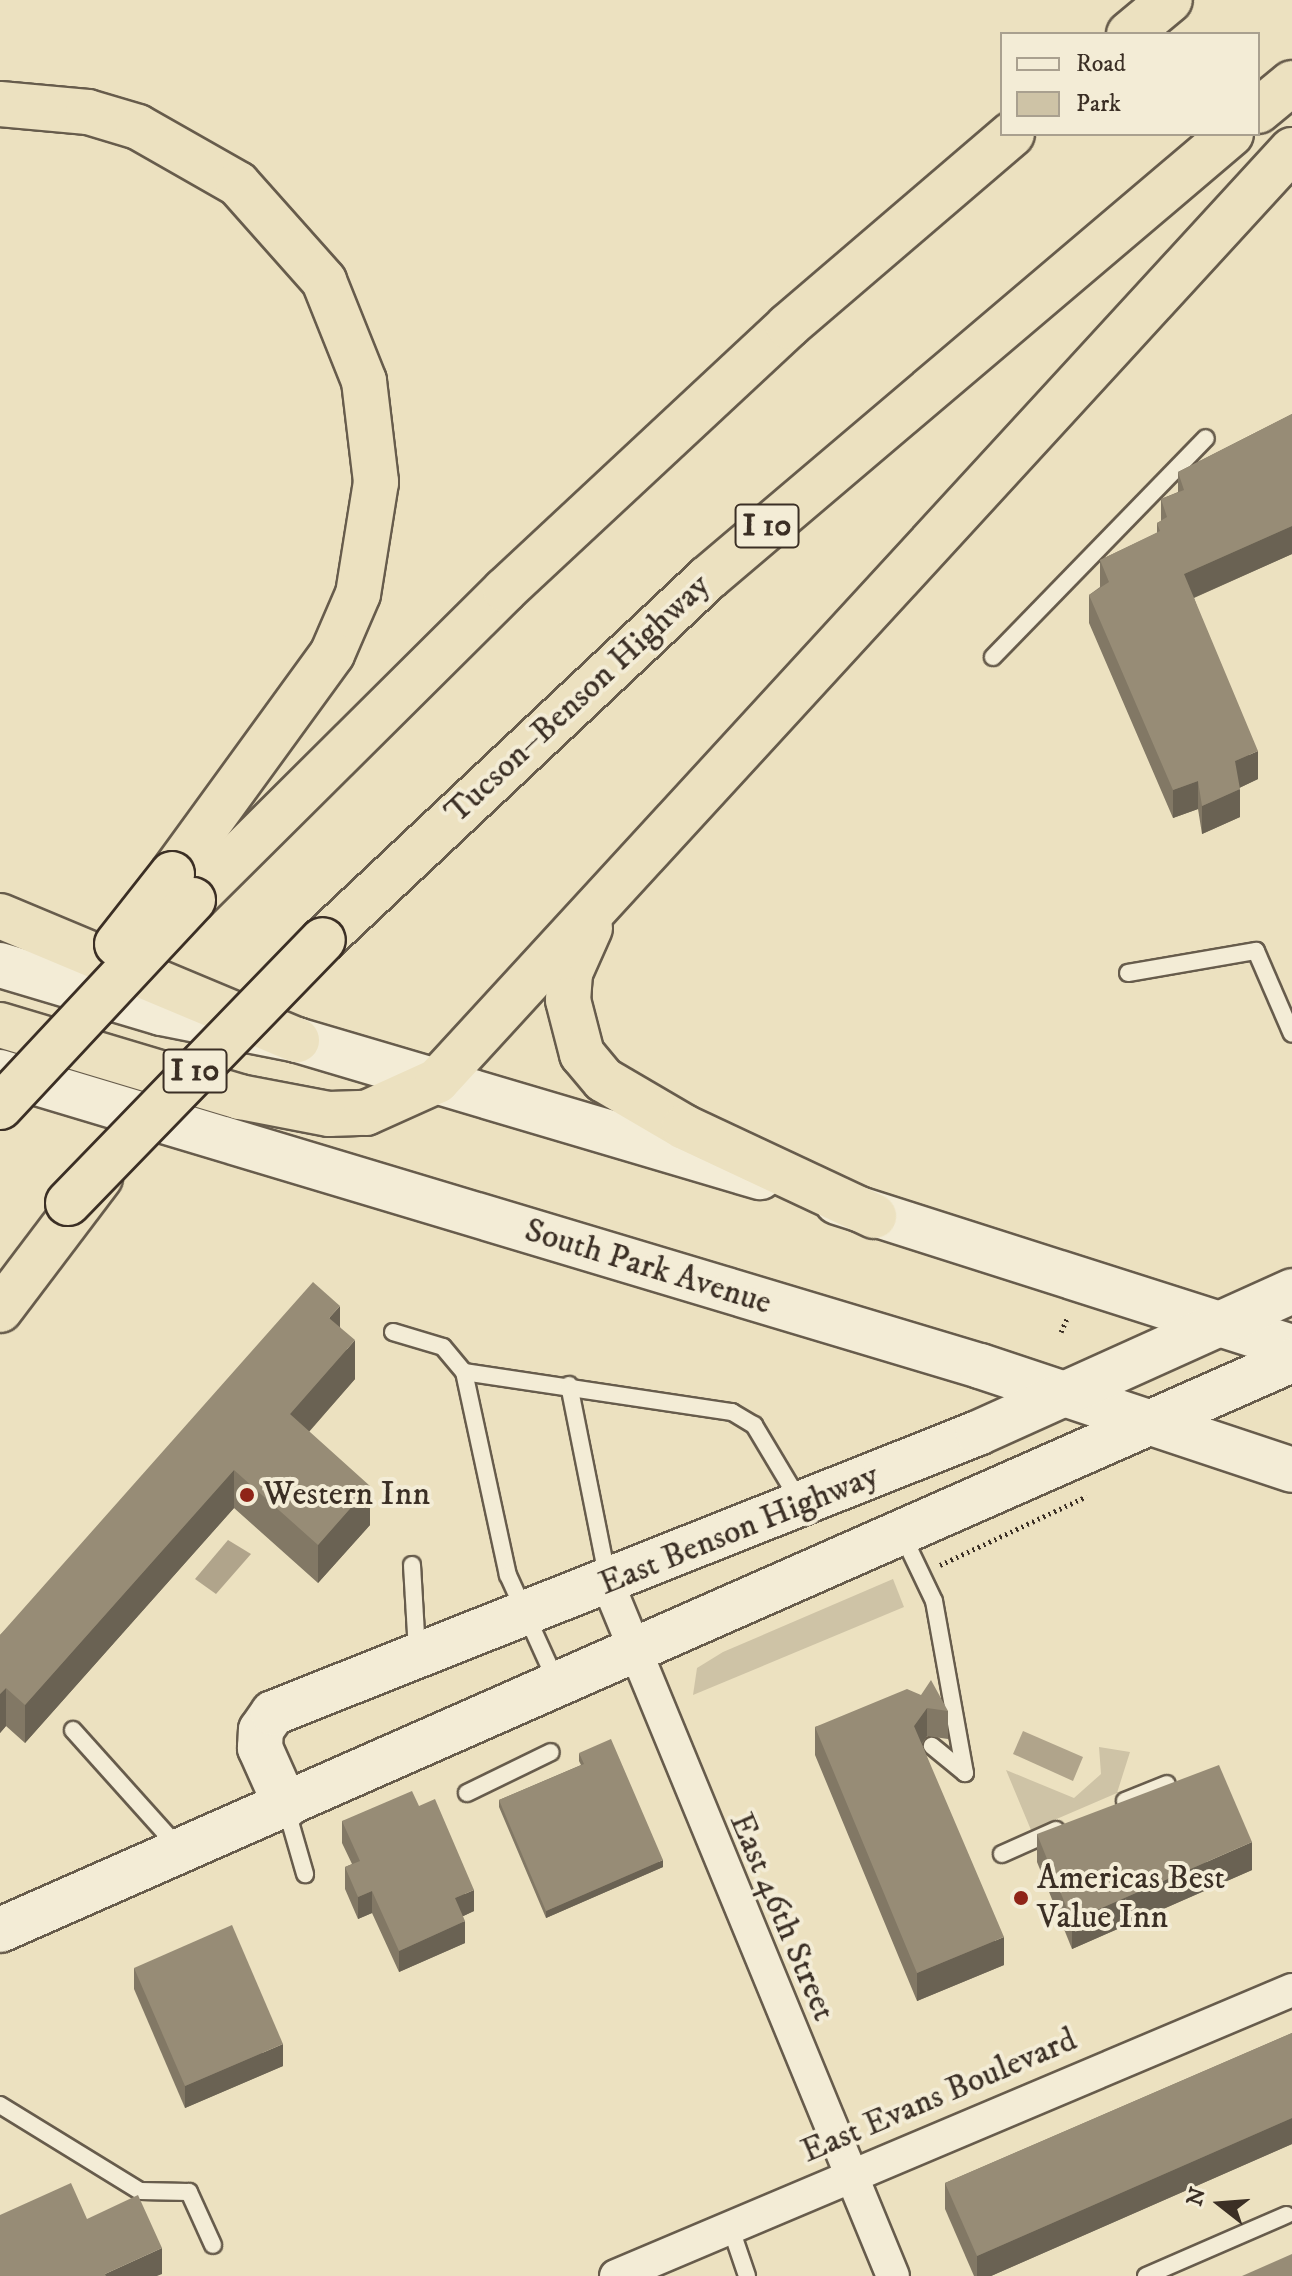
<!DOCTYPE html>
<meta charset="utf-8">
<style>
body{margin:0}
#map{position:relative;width:1292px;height:2276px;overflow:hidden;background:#ece1c0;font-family:"IM FELL DW Pica",serif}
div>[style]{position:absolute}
.green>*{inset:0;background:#cec3a6}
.water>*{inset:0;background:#b0a48b}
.path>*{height:5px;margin-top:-2.5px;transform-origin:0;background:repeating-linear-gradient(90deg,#3b2f25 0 2px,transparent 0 6px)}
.roads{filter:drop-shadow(2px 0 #675c4c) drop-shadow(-2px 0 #675c4c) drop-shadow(0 2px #675c4c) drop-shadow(0 -2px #675c4c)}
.service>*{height:16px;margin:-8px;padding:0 8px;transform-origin:8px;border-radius:8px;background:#f3ecd6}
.minor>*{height:32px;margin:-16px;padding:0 16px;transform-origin:16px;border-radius:16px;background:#f3ecd6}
.secondary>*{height:44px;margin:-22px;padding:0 22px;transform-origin:22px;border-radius:22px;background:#f3ecd6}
.motorway>*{height:44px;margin:-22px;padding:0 22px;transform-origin:22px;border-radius:22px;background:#ece1c0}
.bridges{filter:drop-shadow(2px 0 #3b2f25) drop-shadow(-2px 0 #3b2f25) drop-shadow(0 2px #3b2f25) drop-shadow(0 -2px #3b2f25)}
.motorway-bridge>*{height:44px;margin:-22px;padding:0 22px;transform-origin:22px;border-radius:22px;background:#ece1c0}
.wall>*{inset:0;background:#827865}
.shaded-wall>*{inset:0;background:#6a6253}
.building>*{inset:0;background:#978c76}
.dots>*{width:22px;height:22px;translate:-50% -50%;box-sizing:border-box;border:4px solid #f3ecd6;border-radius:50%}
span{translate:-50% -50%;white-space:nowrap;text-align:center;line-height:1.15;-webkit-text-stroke:8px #f3ecd6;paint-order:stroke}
.shield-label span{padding:2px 6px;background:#f3ecd6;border:2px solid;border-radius:6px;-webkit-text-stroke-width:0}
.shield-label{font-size:32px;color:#3b2f25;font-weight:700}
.street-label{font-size:34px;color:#3b2f25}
.poi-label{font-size:34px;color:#3b2f25}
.left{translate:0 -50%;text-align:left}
.legend{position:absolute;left:1000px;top:32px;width:260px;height:104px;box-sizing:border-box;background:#f3ecd6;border:2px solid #a9a08f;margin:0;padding:10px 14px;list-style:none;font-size:24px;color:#3b2f25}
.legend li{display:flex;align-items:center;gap:16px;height:40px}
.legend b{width:40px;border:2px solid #a9a08f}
.north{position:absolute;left:1180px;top:2164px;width:80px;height:80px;-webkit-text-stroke:6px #f3ecd6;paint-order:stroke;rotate:287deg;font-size:22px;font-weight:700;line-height:32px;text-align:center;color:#3b2f25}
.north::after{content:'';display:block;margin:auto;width:28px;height:36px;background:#3b2f25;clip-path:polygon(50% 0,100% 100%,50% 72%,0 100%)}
</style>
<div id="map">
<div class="green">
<i style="clip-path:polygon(893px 1579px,904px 1607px,693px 1695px,697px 1668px,723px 1652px)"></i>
<i style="clip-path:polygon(1099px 1747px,1130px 1752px,1117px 1793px,1031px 1830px,1006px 1770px,1074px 1798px,1101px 1774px)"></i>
</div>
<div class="water">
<i style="clip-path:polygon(228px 1540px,251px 1554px,216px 1594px,195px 1579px)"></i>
<i style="clip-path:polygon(1023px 1731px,1083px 1757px,1073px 1781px,1013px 1754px)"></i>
</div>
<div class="path">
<i style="left:1061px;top:1332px;width:17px;rotate:-66deg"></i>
<i style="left:940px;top:1565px;width:162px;rotate:-25.1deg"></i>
</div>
<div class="roads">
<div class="service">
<i style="left:993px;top:657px;width:305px;rotate:-45.8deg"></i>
<i style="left:1128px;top:973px;width:130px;rotate:-9.8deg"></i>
<i style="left:1256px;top:951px;width:90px;rotate:66.6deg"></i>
<i style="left:393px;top:1332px;width:52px;rotate:16.7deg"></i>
<i style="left:443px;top:1347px;width:33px;rotate:50deg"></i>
<i style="left:464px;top:1372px;width:208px;rotate:77.8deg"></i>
<i style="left:508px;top:1575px;width:116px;rotate:65.6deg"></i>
<i style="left:464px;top:1372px;width:271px;rotate:8.5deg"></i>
<i style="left:732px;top:1412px;width:26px;rotate:31deg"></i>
<i style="left:754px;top:1425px;width:90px;rotate:59.1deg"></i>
<i style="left:569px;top:1385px;width:199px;rotate:78.7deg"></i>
<i style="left:902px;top:1534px;width:74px;rotate:64.5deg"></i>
<i style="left:934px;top:1601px;width:175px;rotate:79.8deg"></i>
<i style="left:965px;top:1773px;width:43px;rotate:-140.7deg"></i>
<i style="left:412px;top:1565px;width:87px;rotate:86.7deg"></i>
<i style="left:73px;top:1730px;width:159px;rotate:48.1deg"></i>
<i style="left:467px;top:1793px;width:93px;rotate:-26deg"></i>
<i style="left:1125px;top:1801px;width:45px;rotate:-22deg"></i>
<i style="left:286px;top:1808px;width:69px;rotate:73.9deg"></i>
<i style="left:1002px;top:1854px;width:59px;rotate:-24deg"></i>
<i style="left:0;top:2105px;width:164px;rotate:31.6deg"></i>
<i style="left:140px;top:2191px;width:49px;rotate:1.2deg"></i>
<i style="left:189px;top:2192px;width:58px;rotate:65.6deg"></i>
<i style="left:730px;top:2226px;width:53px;rotate:71.2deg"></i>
<i style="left:1146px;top:2276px;width:153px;rotate:-23.5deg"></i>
</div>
<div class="minor">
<i style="left:608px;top:1584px;width:748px;rotate:67.62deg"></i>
<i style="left:616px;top:2276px;width:734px;rotate:-22.93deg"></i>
</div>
<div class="secondary">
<i style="left:0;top:965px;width:168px;rotate:16.6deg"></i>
<i style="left:161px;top:1013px;width:139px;rotate:11.2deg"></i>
<i style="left:297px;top:1040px;width:483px;rotate:16.5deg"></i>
<i style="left:0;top:1072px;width:1023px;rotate:16.7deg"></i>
<i style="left:980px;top:1366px;width:329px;rotate:18.4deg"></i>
<i style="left:837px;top:1202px;width:478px;rotate:17.7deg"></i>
<i style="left:286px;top:1806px;width:64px;rotate:-114.1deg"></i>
<i style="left:260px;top:1748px;width:18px;rotate:-87deg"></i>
<i style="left:261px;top:1730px;width:21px;rotate:-55deg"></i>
<i style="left:273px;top:1713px;width:759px;rotate:-21.66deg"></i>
<i style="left:978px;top:1433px;width:345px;rotate:-24.3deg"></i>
<i style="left:0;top:1930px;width:1412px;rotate:-23.81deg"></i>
</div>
<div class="motorway">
<i style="left:1129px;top:34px;width:53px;rotate:-39.7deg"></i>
<i style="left:0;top:104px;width:88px;rotate:5.2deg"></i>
<i style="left:88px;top:112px;width:52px;rotate:16.7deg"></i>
<i style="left:138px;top:127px;width:115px;rotate:29.7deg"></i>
<i style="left:238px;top:184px;width:130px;rotate:48.4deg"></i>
<i style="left:324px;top:281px;width:108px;rotate:68.2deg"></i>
<i style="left:364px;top:381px;width:102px;rotate:83.2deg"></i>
<i style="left:376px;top:482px;width:113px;rotate:99.1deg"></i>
<i style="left:358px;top:594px;width:65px;rotate:113.4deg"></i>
<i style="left:332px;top:654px;width:272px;rotate:126deg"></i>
<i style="left:1258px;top:111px;width:44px;rotate:-39.5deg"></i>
<i style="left:193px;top:900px;width:440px;rotate:-44.8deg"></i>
<i style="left:505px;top:590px;width:387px;rotate:-43deg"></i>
<i style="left:788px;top:326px;width:295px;rotate:-40.6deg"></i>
<i style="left:0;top:916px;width:322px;rotate:22.7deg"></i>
<i style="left:590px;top:928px;width:49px;rotate:114deg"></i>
<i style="left:570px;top:973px;width:27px;rotate:94deg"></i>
<i style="left:568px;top:1000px;width:56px;rotate:75.5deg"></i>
<i style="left:582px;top:1054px;width:34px;rotate:50deg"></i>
<i style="left:604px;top:1080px;width:93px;rotate:30.4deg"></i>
<i style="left:684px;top:1127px;width:210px;rotate:25.1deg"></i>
<i style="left:323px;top:940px;width:528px;rotate:-43.24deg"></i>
<i style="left:708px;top:578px;width:686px;rotate:-40.33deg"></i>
<i style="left:0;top:1025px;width:251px;rotate:16.7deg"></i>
<i style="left:240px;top:1097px;width:91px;rotate:10.8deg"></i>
<i style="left:329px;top:1114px;width:37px;rotate:-2deg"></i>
<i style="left:366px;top:1113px;width:78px;rotate:-24.3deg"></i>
<i style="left:437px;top:1081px;width:1264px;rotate:-47.44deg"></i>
<i style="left:0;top:1310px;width:166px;rotate:-52.9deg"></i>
</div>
</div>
<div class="bridges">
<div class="motorway-bridge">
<i style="left:117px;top:944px;width:89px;rotate:-51.8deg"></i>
<i style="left:0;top:1107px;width:283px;rotate:-47deg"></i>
<i style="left:68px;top:1203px;width:366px;rotate:-45.9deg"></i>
</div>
</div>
<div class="wall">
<i style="clip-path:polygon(1292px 414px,1292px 554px,1194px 598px,1258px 779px,1239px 788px,1240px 817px,1202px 834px,1198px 809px,1173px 818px,1089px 623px,1089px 595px,1100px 587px,1100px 560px,1157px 533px,1157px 523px,1161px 521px,1161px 499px,1178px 492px,1178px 472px)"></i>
<i style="clip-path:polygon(340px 1327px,355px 1379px,309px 1432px,370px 1525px,318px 1583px,234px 1508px,25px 1743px,6px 1726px,0 1733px,0 1635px)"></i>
<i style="clip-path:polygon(921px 1695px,948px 1711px,948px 1739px,927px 1736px,922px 1744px,1004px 1965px,917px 2001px,815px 1755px,815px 1727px)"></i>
<i style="clip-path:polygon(579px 1753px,663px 1867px,546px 1918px,499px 1807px,499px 1800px,581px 1765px,579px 1761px)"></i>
<i style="clip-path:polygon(419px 1806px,474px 1911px,463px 1916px,465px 1943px,399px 1972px,372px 1913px,358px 1919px,345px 1889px,345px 1867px,352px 1864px,342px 1843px,342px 1821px)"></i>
<i style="clip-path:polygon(1037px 1834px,1252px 1870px,1072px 1949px,1037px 1862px)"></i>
<i style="clip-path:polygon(134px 1968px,283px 2066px,185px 2108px,134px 1989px)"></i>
<i style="clip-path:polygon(1292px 2033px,1292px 2144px,991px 2276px,974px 2276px,945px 2209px,945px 2183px)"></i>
</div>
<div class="shaded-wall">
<i style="clip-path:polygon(1292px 526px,1292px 554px,1184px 602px,1184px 574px)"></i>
<i style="clip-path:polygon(1258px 751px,1258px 779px,1235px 790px,1235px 761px)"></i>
<i style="clip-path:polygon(1198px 781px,1198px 809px,1173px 818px,1173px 790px)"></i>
<i style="clip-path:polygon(1240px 789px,1240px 817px,1202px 834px,1202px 806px)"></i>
<i style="clip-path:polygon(340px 1306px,340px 1345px,329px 1318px)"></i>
<i style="clip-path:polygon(355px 1340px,355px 1379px,290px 1453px,290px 1414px)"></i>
<i style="clip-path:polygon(234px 1470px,234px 1508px,25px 1743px,25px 1705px)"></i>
<i style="clip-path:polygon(370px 1486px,370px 1525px,318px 1583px,318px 1545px)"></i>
<i style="clip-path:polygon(6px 1688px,6px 1726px,0 1733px,0 1694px)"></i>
<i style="clip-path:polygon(927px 1708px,927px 1736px,914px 1754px,914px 1726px)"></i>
<i style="clip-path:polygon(1252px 1842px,1252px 1870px,1072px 1949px,1072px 1921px)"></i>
<i style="clip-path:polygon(663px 1860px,663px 1867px,546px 1918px,546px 1911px)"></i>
<i style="clip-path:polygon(474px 1890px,474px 1911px,455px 1920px,455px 1898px)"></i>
<i style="clip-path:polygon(372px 1891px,372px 1913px,358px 1919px,358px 1897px)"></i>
<i style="clip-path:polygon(465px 1921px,465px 1943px,399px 1972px,399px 1951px)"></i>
<i style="clip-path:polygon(1004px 1937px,1004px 1965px,917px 2001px,917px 1973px)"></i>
<i style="clip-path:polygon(283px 2044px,283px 2066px,185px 2108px,185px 2086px)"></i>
<i style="clip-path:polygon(1292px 2118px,1292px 2144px,991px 2276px,977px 2276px,977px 2256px)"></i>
<i style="clip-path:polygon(162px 2248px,162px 2274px,157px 2276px,105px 2276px,105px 2274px)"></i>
</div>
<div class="building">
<i style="clip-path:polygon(1292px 414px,1292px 526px,1184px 574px,1258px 751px,1235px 761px,1240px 789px,1202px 806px,1198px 781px,1173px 790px,1089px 595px,1109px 582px,1100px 560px,1160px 531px,1157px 523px,1167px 517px,1161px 499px,1184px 490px,1178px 472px)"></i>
<i style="clip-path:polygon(313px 1282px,340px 1306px,329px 1318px,355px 1340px,290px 1414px,370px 1486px,318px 1545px,234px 1470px,25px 1705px,6px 1688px,0 1694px,0 1635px)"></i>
<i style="clip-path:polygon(931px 1680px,948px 1711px,927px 1708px,914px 1726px,1004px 1937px,917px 1973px,815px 1727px,907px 1689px,921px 1695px)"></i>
<i style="clip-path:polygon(611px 1739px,663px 1860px,546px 1911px,499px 1800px,584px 1764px,579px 1753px)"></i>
<i style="clip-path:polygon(1219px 1765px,1252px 1842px,1072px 1921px,1037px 1834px)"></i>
<i style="clip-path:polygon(412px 1791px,419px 1806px,435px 1799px,474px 1890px,455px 1898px,465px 1921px,399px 1951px,372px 1891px,358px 1897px,345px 1867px,360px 1861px,342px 1821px)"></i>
<i style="clip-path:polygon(232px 1925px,283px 2044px,185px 2086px,134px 1968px)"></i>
<i style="clip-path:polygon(1292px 2033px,1292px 2118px,977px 2256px,945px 2183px)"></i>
<i style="clip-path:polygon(71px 2183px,87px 2219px,138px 2195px,162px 2248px,105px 2274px,106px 2276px,0 2276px,0 2215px)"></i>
<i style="clip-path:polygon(1292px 2254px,1292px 2276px,1242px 2276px)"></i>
</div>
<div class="dots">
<i style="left:247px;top:1495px;background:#8f2418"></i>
<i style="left:1021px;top:1898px;background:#8f2418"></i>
</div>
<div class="shield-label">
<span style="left:767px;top:526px">I 10</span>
<span style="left:195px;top:1071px">I 10</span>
</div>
<div class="street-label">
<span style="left:578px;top:699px;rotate:-43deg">Tucson–Benson Highway</span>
<span style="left:648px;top:1267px;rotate:17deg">South Park Avenue</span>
<span style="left:739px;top:1530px;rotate:-22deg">East Benson Highway</span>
<span style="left:782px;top:1917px;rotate:67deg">East 46th Street</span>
<span style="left:939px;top:2096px;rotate:-23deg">East Evans Boulevard</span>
</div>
<div class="poi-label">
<span class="left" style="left:263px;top:1495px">Western Inn</span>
<span class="left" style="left:1037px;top:1898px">Americas Best<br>Value Inn</span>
</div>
<ul class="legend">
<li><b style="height:10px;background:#f3ecd6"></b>Road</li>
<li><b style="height:22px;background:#cec3a6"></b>Park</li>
</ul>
<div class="north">N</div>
</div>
